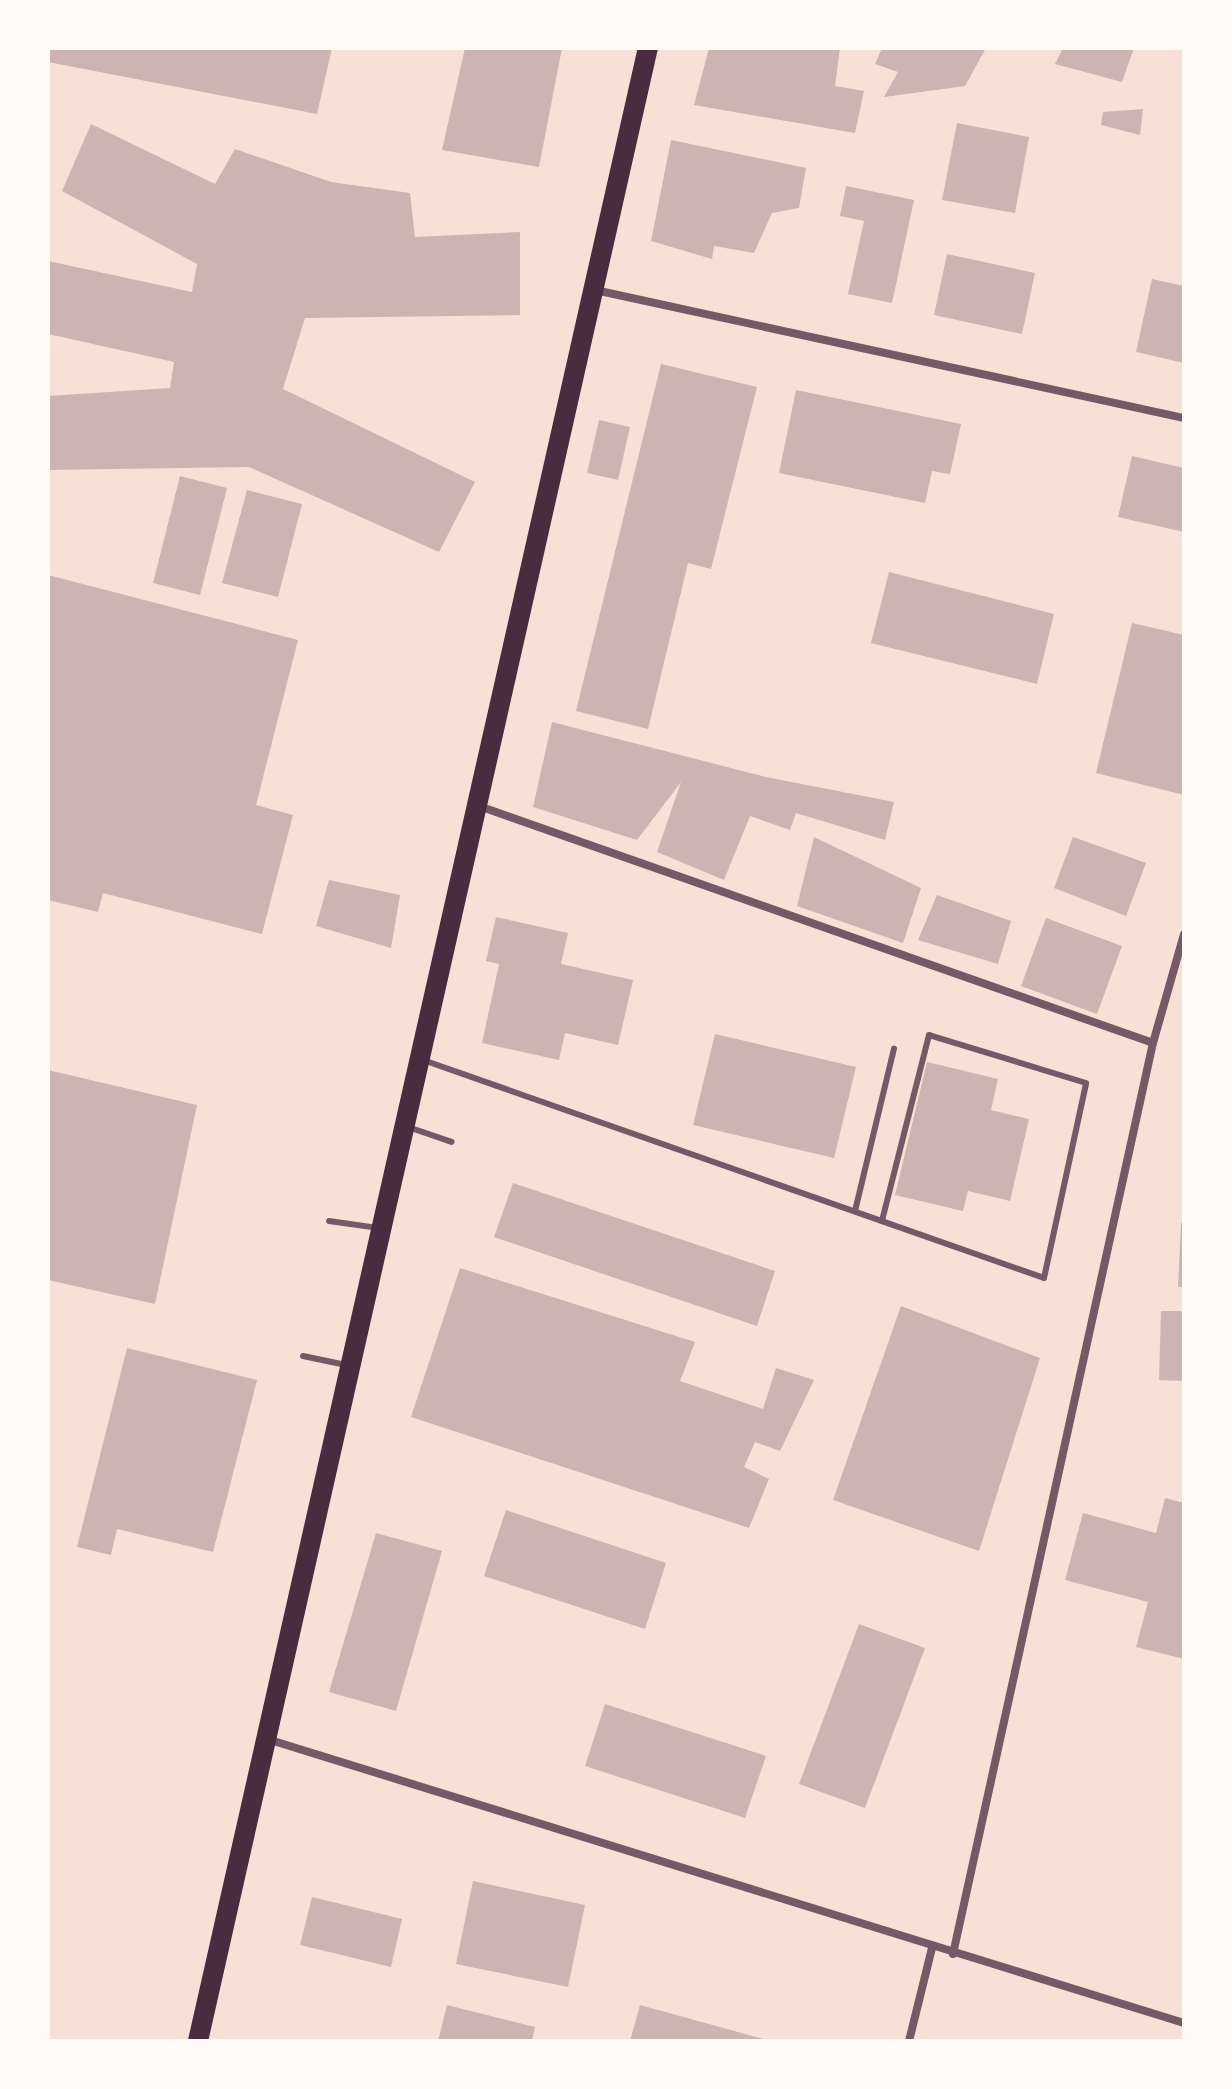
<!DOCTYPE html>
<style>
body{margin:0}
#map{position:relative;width:1232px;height:2089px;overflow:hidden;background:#f7e1d7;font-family:"Fira Sans Condensed",sans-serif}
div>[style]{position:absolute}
.building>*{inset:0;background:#ccb4b1}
.service>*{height:6px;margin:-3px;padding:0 3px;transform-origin:3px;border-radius:3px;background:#755966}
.minor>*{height:8px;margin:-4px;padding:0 4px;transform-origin:4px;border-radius:4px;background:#755966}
.primary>*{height:20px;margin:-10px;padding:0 10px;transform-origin:10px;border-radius:10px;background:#4a2c40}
span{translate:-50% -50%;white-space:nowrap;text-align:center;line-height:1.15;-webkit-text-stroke:7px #fffaf5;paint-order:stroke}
.frame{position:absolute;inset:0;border:50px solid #fffaf5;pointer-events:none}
</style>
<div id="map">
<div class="building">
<i style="clip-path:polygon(48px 48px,332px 48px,317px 114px,48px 62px)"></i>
<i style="clip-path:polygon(465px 48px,562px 48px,539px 167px,442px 150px)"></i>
<i style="clip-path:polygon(709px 48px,840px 48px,835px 86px,864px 91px,855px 133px,694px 105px)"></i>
<i style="clip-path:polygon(882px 48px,986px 48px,965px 86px,884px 97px,898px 72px,875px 64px)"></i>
<i style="clip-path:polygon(1063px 48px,1134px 48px,1122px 82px,1055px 64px)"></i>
<i style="clip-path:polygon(1143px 109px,1140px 135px,1101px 125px,1103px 112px)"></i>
<i style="clip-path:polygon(957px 123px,1029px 137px,1015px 213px,942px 200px)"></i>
<i style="clip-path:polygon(91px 124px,215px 184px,235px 149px,331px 182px,410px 193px,415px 237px,520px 232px,520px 315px,305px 318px,283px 389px,475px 482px,439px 552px,249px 467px,48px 470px,48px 396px,170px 388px,174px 362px,48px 334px,48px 261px,192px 292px,197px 264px,62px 191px)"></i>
<i style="clip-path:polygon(671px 140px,806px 168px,799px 208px,772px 213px,754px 253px,714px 246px,712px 259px,651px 241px)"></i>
<i style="clip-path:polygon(846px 186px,914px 200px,892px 303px,848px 294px,864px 221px,840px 216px)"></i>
<i style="clip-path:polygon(947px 254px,1035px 273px,1022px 334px,934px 315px)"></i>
<i style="clip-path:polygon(1152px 279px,1184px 286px,1184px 363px,1136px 352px)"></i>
<i style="clip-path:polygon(661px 364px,757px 387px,711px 569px,688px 563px,648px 729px,576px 711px)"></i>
<i style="clip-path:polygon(796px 390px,961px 424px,950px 474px,932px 471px,925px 503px,779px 473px)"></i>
<i style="clip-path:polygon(599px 420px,630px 427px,618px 480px,587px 473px)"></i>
<i style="clip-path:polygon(1132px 456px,1184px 468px,1184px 532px,1118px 517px)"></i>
<i style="clip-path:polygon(180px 476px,227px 488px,200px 595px,153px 583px)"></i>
<i style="clip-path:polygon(247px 490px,302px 504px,278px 597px,222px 583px)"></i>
<i style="clip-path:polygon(889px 572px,1054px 614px,1037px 684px,871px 643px)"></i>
<i style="clip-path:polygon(48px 575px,298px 640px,256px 805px,293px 815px,262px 934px,103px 893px,98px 912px,48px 900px)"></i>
<i style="clip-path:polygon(1132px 623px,1184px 635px,1184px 795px,1096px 773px)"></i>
<i style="clip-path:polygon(552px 722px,766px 777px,894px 802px,885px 840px,796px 813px,790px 830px,750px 816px,724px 880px,657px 852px,681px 782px,637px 840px,533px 807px)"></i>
<i style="clip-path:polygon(814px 837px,921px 888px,903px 943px,797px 906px)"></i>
<i style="clip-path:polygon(1073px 837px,1146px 863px,1126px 916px,1054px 888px)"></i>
<i style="clip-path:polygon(329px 880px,400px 895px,391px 948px,316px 926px)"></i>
<i style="clip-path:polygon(937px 895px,1011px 921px,998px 964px,918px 940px)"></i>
<i style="clip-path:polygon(496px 917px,568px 933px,561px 964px,633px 980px,618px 1045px,565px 1033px,559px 1060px,482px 1043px,499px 964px,486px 961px)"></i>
<i style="clip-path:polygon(1046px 918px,1122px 946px,1097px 1014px,1021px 986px)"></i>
<i style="clip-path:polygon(715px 1034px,856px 1067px,834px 1158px,693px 1125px)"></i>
<i style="clip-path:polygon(927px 1062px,998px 1079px,991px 1110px,1029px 1119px,1010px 1201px,968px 1191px,963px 1211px,895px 1195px)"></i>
<i style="clip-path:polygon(48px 1070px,197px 1105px,155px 1304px,48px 1280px)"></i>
<i style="clip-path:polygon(513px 1183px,775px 1271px,757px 1326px,494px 1237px)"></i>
<i style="clip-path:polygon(1181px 1223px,1184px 1224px,1184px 1287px,1178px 1287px)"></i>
<i style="clip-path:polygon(460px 1268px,695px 1342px,680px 1381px,763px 1409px,776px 1368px,814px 1380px,780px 1451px,755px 1442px,744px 1467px,769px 1479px,749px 1528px,411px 1417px)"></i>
<i style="clip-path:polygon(901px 1306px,1040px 1358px,979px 1551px,833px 1500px)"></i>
<i style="clip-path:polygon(1161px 1311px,1184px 1311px,1184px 1381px,1159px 1380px)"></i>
<i style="clip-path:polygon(127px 1348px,257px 1380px,213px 1552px,117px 1529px,111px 1555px,77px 1547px)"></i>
<i style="clip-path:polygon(1165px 1498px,1184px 1503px,1184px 1659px,1136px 1647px,1148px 1602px,1065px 1580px,1083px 1513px,1156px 1533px)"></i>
<i style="clip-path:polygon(506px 1510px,666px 1563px,645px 1629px,484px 1576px)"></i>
<i style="clip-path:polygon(376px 1533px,442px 1551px,396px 1711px,329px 1692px)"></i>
<i style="clip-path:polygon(859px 1624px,925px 1648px,865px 1808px,799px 1784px)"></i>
<i style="clip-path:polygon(605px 1704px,766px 1756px,745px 1818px,585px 1766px)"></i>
<i style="clip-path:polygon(473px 1881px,585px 1905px,568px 1987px,456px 1964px)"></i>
<i style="clip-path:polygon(312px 1897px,402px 1919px,391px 1967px,300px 1945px)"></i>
<i style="clip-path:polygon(447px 2005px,535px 2027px,532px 2041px,438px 2041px)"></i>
<i style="clip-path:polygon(640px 2005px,767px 2040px,766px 2041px,630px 2041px)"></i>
</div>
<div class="service">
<i style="left:423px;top:1060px;width:658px;rotate:19.34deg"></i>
<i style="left:1044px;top:1278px;width:199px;rotate:-77.8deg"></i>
<i style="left:1086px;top:1083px;width:164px;rotate:-163deg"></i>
<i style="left:929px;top:1035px;width:192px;rotate:104.2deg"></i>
<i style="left:408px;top:1127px;width:46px;rotate:18.8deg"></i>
<i style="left:855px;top:1211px;width:167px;rotate:-76.5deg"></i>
<i style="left:329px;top:1221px;width:49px;rotate:8.1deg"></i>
<i style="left:303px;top:1356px;width:44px;rotate:11.8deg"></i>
</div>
<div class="minor">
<i style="left:595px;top:290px;width:603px;rotate:12.26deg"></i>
<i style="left:479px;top:806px;width:714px;rotate:19.37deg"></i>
<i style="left:1153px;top:1043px;width:113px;rotate:-74.1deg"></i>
<i style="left:267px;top:1739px;width:960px;rotate:17.21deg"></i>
<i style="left:953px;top:1954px;width:933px;rotate:-77.62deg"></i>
<i style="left:909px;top:2041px;width:96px;rotate:-76.1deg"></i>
</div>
<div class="primary">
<i style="left:198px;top:2041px;width:2043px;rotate:-77.28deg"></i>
</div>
<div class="frame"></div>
</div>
